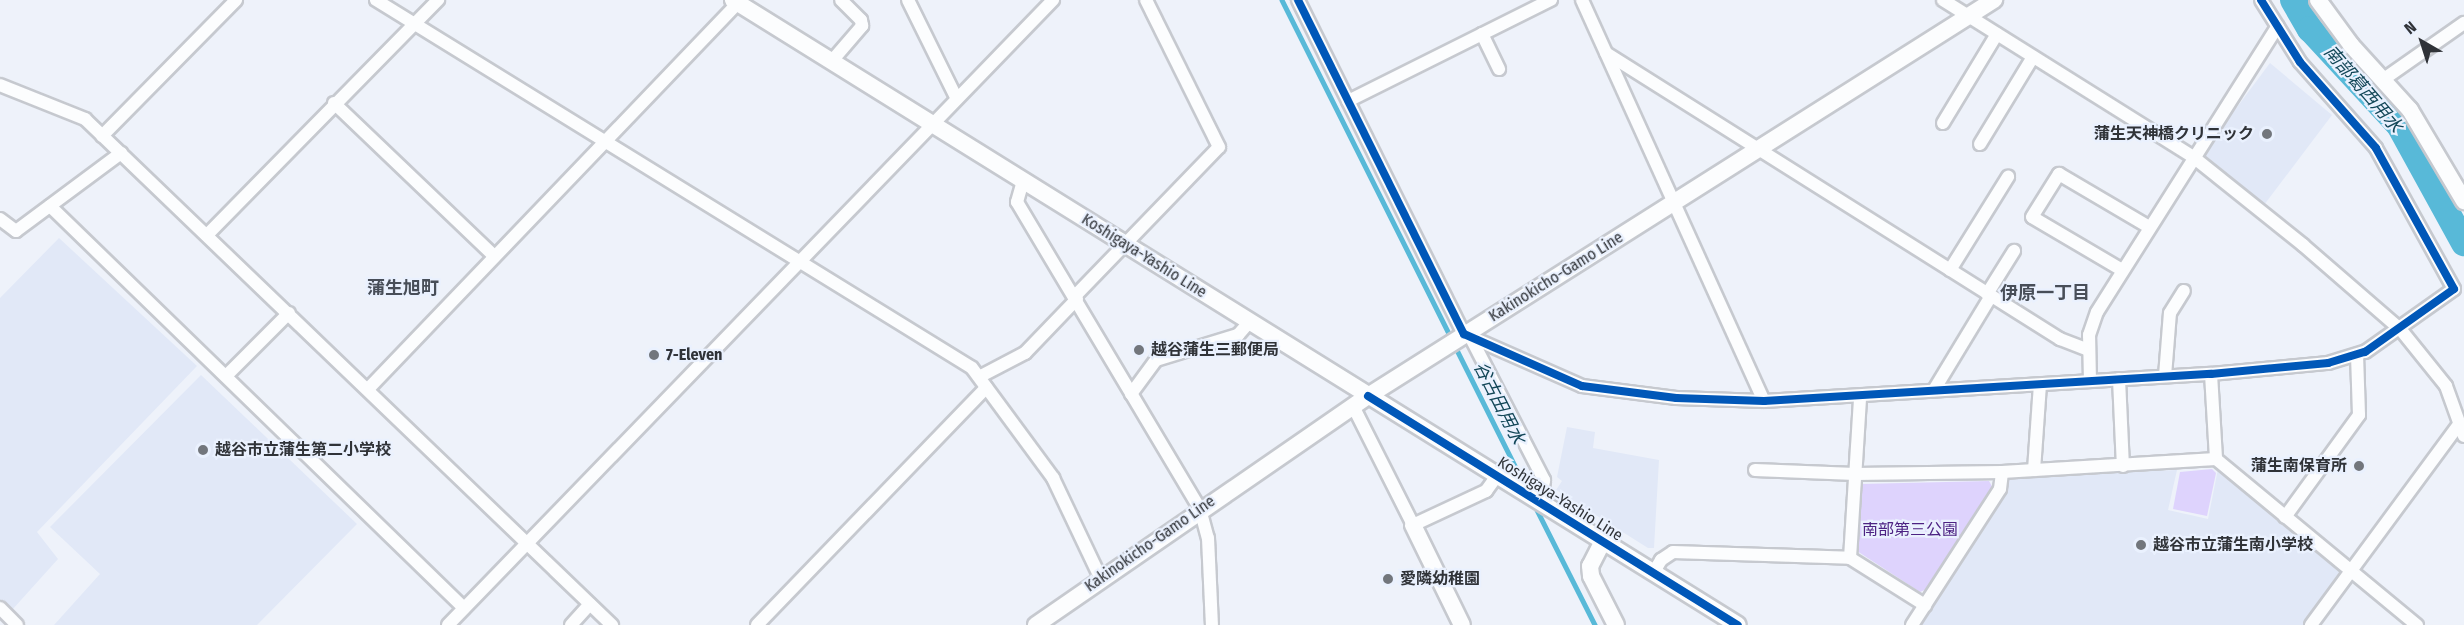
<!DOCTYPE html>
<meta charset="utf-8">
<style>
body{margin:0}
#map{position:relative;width:2464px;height:625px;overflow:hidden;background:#eef2fa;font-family:"Fira Sans Condensed","Noto Sans JP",sans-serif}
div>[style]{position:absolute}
.built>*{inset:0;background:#e1e8f7}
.green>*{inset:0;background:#ded3fd}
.stream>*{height:4.5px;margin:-2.25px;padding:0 2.25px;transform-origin:2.25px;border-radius:2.25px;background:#58b9d8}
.river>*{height:26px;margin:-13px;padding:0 13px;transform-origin:13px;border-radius:13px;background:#58b9d8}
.roads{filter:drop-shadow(2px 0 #c6c9cf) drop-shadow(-2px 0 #c6c9cf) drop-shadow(0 2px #c6c9cf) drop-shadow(0 -2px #c6c9cf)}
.street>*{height:12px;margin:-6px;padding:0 6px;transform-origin:6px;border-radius:6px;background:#fcfdfe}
.secondary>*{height:16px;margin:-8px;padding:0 8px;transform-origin:8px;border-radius:8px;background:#fcfdfe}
.cycleway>*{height:8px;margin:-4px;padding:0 4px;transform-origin:4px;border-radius:4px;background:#0057b8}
.dots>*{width:16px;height:16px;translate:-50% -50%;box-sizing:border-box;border:3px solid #eaf1fe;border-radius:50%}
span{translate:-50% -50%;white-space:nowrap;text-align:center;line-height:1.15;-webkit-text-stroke:4.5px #eaf1fe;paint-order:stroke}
.poi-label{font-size:16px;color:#303338;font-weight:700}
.right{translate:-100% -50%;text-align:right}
.left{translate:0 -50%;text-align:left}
.street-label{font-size:16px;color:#303338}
.park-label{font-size:16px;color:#4d2383}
.water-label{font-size:18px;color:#134758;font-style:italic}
.neighbourhood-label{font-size:18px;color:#484e58;font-weight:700}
.north{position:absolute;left:2392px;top:12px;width:60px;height:60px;-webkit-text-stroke:4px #eaf1fe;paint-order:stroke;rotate:321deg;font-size:16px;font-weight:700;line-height:24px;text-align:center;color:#303338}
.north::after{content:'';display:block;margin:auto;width:21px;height:27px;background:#303338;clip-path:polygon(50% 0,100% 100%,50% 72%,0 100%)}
</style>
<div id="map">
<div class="built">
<i style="clip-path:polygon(2270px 63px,2332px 115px,2264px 205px,2202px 154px)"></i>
<i style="clip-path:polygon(59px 238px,197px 366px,37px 532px,58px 559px,12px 610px,0 600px,0 298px)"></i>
<i style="clip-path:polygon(201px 375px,357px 524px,257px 625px,54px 625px,100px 574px,50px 527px)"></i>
<i style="clip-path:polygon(1567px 427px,1595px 432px,1593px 448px,1659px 460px,1654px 548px,1648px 548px,1556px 490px,1562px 481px,1557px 477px)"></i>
<i style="clip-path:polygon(2218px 469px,2343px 572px,2304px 625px,1919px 625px,2007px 490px,2006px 477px,2177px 470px,2168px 510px,2208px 519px)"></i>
</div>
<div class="green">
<i style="clip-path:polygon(2212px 469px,2216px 473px,2207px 516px,2173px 509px,2180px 472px)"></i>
<i style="clip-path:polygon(1989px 481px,1993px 488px,1927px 589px,1920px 592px,1857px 551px,1861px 484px)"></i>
</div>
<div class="stream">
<i style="left:1282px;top:0;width:378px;rotate:63.4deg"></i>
<i style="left:1455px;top:346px;width:157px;rotate:63.4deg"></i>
<i style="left:1534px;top:504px;width:136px;rotate:63.2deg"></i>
</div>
<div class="river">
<i style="left:2293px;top:0;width:34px;rotate:60deg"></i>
<i style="left:2310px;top:29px;width:131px;rotate:47.2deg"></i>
<i style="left:2399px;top:125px;width:135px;rotate:61.2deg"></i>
</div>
<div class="roads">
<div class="street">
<i style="left:376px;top:0;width:700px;rotate:31.69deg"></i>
<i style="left:972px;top:368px;width:137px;rotate:53.6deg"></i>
<i style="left:1053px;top:478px;width:112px;rotate:64.6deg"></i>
<i style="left:908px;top:0;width:110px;rotate:63.7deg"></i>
<i style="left:1298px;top:0;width:373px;rotate:63.6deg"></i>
<i style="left:1464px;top:334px;width:129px;rotate:23.8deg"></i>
<i style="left:1582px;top:386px;width:95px;rotate:7.3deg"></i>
<i style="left:1676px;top:398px;width:88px;rotate:2deg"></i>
<i style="left:1764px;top:401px;width:448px;rotate:-3.5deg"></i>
<i style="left:2211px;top:374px;width:118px;rotate:-5.4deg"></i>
<i style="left:2328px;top:363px;width:39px;rotate:-17deg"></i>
<i style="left:2365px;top:352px;width:109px;rotate:-35.3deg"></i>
<i style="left:2454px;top:289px;width:161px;rotate:-119deg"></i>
<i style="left:2376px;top:148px;width:115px;rotate:-131.5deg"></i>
<i style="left:2300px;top:62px;width:73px;rotate:-122.2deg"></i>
<i style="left:1582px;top:0;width:440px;rotate:65.6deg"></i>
<i style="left:1943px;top:0;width:294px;rotate:32.1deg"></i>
<i style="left:2192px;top:156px;width:142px;rotate:38.7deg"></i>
<i style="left:2303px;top:245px;width:130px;rotate:40.9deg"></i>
<i style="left:2401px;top:330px;width:72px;rotate:51.2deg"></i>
<i style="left:2446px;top:386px;width:53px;rotate:70.2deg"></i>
<i style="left:1482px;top:34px;width:39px;rotate:64deg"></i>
<i style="left:1606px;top:53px;width:537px;rotate:32.21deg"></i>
<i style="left:2060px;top:339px;width:31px;rotate:21deg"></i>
<i style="left:831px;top:62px;width:48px;rotate:-49.3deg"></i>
<i style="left:862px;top:26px;width:6px;rotate:-99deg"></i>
<i style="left:861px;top:20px;width:28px;rotate:-135deg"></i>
<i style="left:2384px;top:79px;width:98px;rotate:-35deg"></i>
<i style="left:0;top:85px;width:92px;rotate:21.8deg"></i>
<i style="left:85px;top:119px;width:731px;rotate:43.84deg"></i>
<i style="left:1348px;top:101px;width:227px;rotate:-26.5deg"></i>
<i style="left:334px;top:103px;width:221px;rotate:43.7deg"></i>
<i style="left:1943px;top:123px;width:104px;rotate:-58.8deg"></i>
<i style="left:102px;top:136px;width:191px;rotate:-45.4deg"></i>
<i style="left:1980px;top:144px;width:102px;rotate:-58.7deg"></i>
<i style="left:1023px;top:181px;width:22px;rotate:106deg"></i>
<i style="left:1017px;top:202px;width:357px;rotate:59.2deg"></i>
<i style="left:1200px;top:509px;width:30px;rotate:75deg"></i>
<i style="left:1208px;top:538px;width:87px;rotate:87.4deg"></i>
<i style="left:50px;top:206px;width:577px;rotate:44.16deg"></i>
<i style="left:0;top:219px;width:20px;rotate:37deg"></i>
<i style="left:16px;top:231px;width:131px;rotate:-36.6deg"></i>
<i style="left:207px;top:235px;width:330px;rotate:-45.5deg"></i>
<i style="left:1950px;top:270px;width:110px;rotate:-58.1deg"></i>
<i style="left:2122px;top:270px;width:104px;rotate:-149.5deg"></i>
<i style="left:2032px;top:217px;width:51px;rotate:-57.9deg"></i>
<i style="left:2059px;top:174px;width:104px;rotate:30.5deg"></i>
<i style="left:1987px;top:294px;width:51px;rotate:-57.9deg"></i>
<i style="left:1075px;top:296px;width:207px;rotate:-46deg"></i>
<i style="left:1219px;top:147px;width:164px;rotate:-116.4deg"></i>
<i style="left:1471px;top:338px;width:160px;rotate:62.8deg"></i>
<i style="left:1544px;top:480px;width:23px;rotate:97deg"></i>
<i style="left:2211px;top:374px;width:85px;rotate:86.6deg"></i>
<i style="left:226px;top:376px;width:89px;rotate:-45deg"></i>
<i style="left:2165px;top:376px;width:63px;rotate:-85.5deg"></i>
<i style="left:2170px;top:313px;width:26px;rotate:-58deg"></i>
<i style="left:979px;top:377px;width:52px;rotate:-27.6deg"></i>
<i style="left:1025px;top:353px;width:75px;rotate:-46.1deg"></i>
<i style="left:2119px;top:379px;width:87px;rotate:87.4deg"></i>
<i style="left:2090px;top:381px;width:46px;rotate:-91.2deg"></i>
<i style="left:2089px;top:335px;width:24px;rotate:-71deg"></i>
<i style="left:2097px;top:312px;width:338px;rotate:-57.7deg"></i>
<i style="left:369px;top:388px;width:533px;rotate:-46.22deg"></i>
<i style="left:1934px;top:390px;width:110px;rotate:-58.8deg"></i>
<i style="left:1131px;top:394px;width:42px;rotate:-53.7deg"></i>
<i style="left:1156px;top:360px;width:86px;rotate:-17deg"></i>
<i style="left:1238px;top:335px;width:18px;rotate:-49deg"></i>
<i style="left:1353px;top:406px;width:133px;rotate:63.2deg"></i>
<i style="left:1413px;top:525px;width:81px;rotate:-25deg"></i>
<i style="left:1486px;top:491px;width:19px;rotate:-54deg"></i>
<i style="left:1755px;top:470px;width:100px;rotate:2.3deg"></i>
<i style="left:1855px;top:474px;width:147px;rotate:-0.8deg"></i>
<i style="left:2002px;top:472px;width:214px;rotate:-3.5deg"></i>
<i style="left:2216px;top:459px;width:261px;rotate:39.6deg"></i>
<i style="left:2034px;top:470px;width:85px;rotate:-86deg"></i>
<i style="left:2285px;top:517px;width:126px;rotate:-54deg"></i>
<i style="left:2359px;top:415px;width:59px;rotate:-91.9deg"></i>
<i style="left:1850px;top:558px;width:161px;rotate:-86.4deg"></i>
<i style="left:1654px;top:572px;width:14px;rotate:-60deg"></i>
<i style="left:1661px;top:560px;width:14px;rotate:-34deg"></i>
<i style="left:1673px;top:552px;width:177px;rotate:1.9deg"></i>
<i style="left:1850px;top:558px;width:89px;rotate:32.1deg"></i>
<i style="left:0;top:608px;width:24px;rotate:45deg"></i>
<i style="left:448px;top:625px;width:870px;rotate:-45.93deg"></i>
<i style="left:571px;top:625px;width:28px;rotate:-48deg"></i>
<i style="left:757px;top:625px;width:330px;rotate:-46deg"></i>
<i style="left:1912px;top:625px;width:162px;rotate:-57.1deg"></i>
<i style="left:2000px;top:489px;width:17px;rotate:-83deg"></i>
<i style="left:2311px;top:625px;width:251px;rotate:-53.6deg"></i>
</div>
<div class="secondary">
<i style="left:733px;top:0;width:1183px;rotate:31.88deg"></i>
<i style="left:2318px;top:0;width:56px;rotate:53.7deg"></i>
<i style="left:2351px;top:45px;width:88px;rotate:47.8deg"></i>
<i style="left:2410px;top:110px;width:106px;rotate:59.3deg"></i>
<i style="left:1413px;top:525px;width:111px;rotate:63.9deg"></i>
<i style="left:1603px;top:541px;width:28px;rotate:117deg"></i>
<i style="left:1590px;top:566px;width:10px;rotate:84deg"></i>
<i style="left:1591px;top:576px;width:55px;rotate:63deg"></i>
<i style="left:1036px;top:625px;width:403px;rotate:-34.6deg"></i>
<i style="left:1368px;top:396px;width:741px;rotate:-32.32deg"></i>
</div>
</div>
<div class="cycleway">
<i style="left:1298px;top:0;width:373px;rotate:63.6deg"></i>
<i style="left:1464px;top:334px;width:129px;rotate:23.8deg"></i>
<i style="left:1582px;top:386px;width:95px;rotate:7.3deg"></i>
<i style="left:1676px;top:398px;width:88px;rotate:2deg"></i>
<i style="left:1764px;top:401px;width:448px;rotate:-3.5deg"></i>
<i style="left:2211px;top:374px;width:118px;rotate:-5.4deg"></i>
<i style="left:2328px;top:363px;width:39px;rotate:-17deg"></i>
<i style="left:2365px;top:352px;width:109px;rotate:-35.3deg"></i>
<i style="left:2454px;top:289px;width:161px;rotate:-119deg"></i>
<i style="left:2376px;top:148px;width:115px;rotate:-131.5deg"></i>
<i style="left:2300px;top:62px;width:73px;rotate:-122.2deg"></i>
<i style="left:1368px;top:396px;width:435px;rotate:31.8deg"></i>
</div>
<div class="dots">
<i style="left:2267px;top:134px;background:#72767c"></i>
<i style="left:1139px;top:350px;background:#72767c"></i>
<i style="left:654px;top:355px;background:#72767c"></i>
<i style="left:203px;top:450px;background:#72767c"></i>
<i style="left:2359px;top:466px;background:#72767c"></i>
<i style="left:2141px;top:545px;background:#72767c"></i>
<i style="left:1388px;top:579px;background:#72767c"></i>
</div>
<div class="poi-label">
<span class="right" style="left:2254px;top:134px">蒲生天神橋クリニック</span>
<span class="left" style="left:1151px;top:350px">越谷蒲生三郵便局</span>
<span class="left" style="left:666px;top:355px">7-Eleven</span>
<span class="left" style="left:215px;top:450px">越谷市立蒲生第二小学校</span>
<span class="right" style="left:2347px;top:466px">蒲生南保育所</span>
<span class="left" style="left:2153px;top:545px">越谷市立蒲生南小学校</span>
<span class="left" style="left:1400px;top:579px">愛隣幼稚園</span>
</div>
<div class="street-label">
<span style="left:1144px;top:256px;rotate:32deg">Koshigaya-Yashio Line</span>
<span style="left:1556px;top:277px;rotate:-32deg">Kakinokicho-Gamo Line</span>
<span style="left:1560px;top:499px;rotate:32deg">Koshigaya-Yashio Line</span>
<span style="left:1150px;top:544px;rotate:-35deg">Kakinokicho-Gamo Line</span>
</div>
<div class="park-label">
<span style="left:1910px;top:530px">南部第三公園</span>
</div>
<div class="water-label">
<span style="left:2363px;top:89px;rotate:49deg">南部葛西用水</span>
<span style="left:1499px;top:403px;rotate:63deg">谷古田用水</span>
</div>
<div class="neighbourhood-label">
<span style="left:403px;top:288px">蒲生旭町</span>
<span style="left:2045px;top:293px">伊原一丁目</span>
</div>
<div class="north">N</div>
</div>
